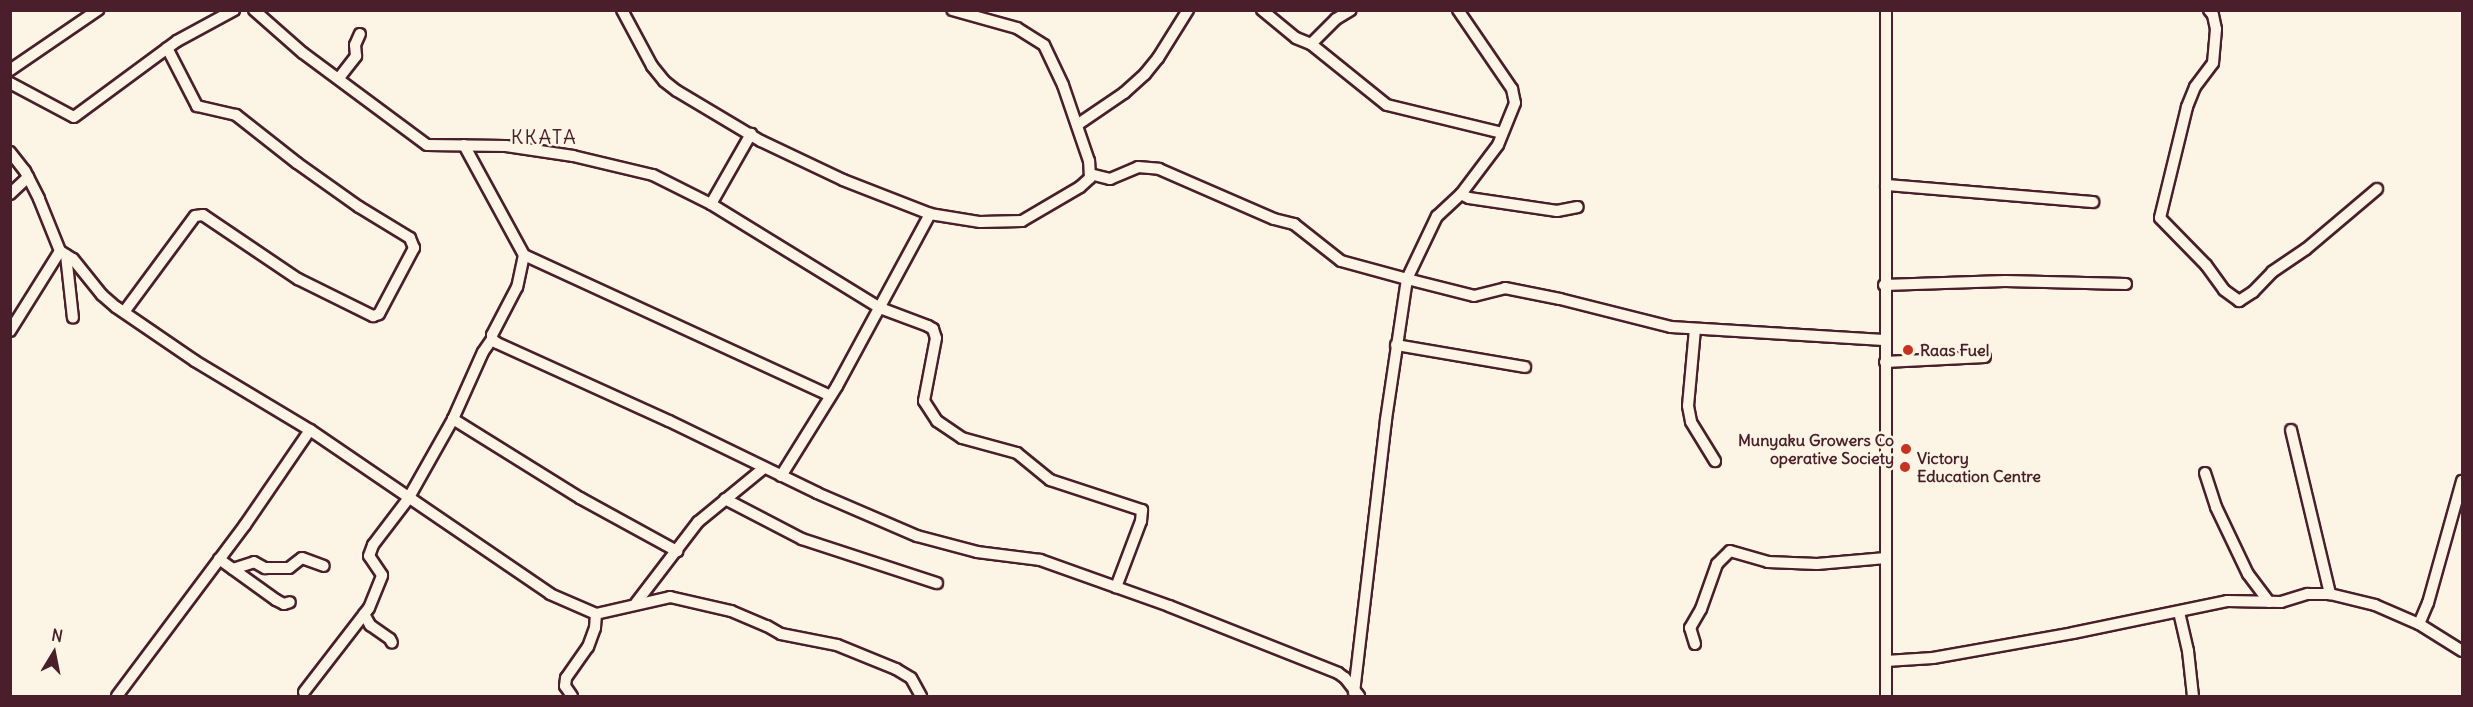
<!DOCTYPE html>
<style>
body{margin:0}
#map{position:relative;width:2473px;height:707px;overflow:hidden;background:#fcf5e5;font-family:Delius,sans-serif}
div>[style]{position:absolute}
.roads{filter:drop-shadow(2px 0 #4a1f2b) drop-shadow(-2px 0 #4a1f2b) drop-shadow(0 2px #4a1f2b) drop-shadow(0 -2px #4a1f2b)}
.minor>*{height:10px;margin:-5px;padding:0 5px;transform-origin:5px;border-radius:5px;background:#fcf5e5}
.dots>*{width:16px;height:16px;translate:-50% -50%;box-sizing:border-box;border:3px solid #fcf5e5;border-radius:50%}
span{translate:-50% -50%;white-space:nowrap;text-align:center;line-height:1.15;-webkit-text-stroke:5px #fcf5e5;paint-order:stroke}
.poi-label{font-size:16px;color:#4a1f2b;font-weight:700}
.left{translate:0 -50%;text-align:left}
.right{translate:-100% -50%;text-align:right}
.quarter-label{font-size:20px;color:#4a1f2b;letter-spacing:1.5px}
.frame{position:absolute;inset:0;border:12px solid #4a1f2b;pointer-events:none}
.north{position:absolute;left:24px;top:623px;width:60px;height:60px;-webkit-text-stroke:4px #fcf5e5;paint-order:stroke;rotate:10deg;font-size:16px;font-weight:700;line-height:24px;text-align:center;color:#4a1f2b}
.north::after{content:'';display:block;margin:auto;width:21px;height:27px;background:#4a1f2b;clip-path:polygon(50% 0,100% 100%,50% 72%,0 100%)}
</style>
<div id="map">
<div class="roads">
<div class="minor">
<i style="left:254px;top:10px;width:65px;rotate:41.3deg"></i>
<i style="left:303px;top:53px;width:154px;rotate:36.6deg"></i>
<i style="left:427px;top:145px;width:79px;rotate:0.7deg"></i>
<i style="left:506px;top:146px;width:68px;rotate:8.5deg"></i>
<i style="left:573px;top:156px;width:82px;rotate:13.4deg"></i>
<i style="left:653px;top:175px;width:65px;rotate:26.6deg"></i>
<i style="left:711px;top:204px;width:198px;rotate:31.6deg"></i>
<i style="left:880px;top:308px;width:51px;rotate:20.6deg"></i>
<i style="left:928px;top:326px;width:6px;rotate:31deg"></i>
<i style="left:933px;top:329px;width:9px;rotate:72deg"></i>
<i style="left:936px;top:338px;width:64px;rotate:100.8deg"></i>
<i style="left:924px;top:401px;width:24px;rotate:57deg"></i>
<i style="left:937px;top:421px;width:30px;rotate:34deg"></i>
<i style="left:962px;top:438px;width:57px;rotate:15.3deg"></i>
<i style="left:1017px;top:453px;width:43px;rotate:39.3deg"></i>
<i style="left:1050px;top:480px;width:97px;rotate:18.1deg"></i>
<i style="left:1142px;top:510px;width:11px;rotate:95deg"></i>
<i style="left:1141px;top:521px;width:71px;rotate:110.7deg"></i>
<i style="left:622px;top:10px;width:64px;rotate:61.8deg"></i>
<i style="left:652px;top:66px;width:19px;rotate:51deg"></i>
<i style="left:664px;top:81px;width:16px;rotate:38deg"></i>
<i style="left:677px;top:91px;width:98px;rotate:30.8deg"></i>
<i style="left:761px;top:141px;width:91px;rotate:25.4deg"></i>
<i style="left:843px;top:180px;width:93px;rotate:21.3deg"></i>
<i style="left:1262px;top:10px;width:44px;rotate:39.5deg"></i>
<i style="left:1296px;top:38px;width:16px;rotate:22deg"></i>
<i style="left:1311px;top:44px;width:97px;rotate:38.8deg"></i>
<i style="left:1387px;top:105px;width:118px;rotate:13.7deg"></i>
<i style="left:1458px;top:10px;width:96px;rotate:55.6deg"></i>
<i style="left:1512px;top:89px;width:14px;rotate:78deg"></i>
<i style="left:1515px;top:103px;width:45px;rotate:112deg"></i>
<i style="left:1498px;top:145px;width:61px;rotate:127.1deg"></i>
<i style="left:1461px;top:194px;width:33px;rotate:137deg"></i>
<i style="left:1437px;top:216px;width:70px;rotate:115.5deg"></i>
<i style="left:1407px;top:279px;width:69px;rotate:14.2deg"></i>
<i style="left:1474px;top:296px;width:32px;rotate:-14deg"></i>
<i style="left:1505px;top:288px;width:56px;rotate:11.3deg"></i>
<i style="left:1560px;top:299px;width:114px;rotate:14.2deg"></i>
<i style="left:1671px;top:327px;width:213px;rotate:3.5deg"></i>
<i style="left:2209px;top:10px;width:6px;rotate:51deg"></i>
<i style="left:2213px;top:15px;width:14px;rotate:78deg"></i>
<i style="left:2216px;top:29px;width:34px;rotate:95deg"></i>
<i style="left:2213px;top:63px;width:30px;rotate:127deg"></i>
<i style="left:2195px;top:87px;width:22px;rotate:112deg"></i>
<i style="left:2187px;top:107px;width:114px;rotate:103.7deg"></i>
<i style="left:2160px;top:218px;width:66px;rotate:45.6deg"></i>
<i style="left:2206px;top:265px;width:31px;rotate:54deg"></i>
<i style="left:2224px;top:290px;width:19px;rotate:36deg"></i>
<i style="left:2239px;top:301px;width:17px;rotate:-33deg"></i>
<i style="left:2253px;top:292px;width:28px;rotate:-46deg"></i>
<i style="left:2272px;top:272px;width:41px;rotate:-34.1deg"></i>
<i style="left:2306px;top:249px;width:93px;rotate:-40.2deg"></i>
<i style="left:1311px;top:44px;width:35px;rotate:-45deg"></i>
<i style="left:1336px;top:19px;width:17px;rotate:-31deg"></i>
<i style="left:10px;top:70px;width:107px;rotate:-34.3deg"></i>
<i style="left:339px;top:78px;width:28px;rotate:-52deg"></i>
<i style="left:356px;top:56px;width:11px;rotate:-95deg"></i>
<i style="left:355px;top:45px;width:12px;rotate:-66deg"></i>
<i style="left:10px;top:83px;width:72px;rotate:28deg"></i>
<i style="left:74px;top:117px;width:128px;rotate:-36.4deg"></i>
<i style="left:177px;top:41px;width:65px;rotate:-28.5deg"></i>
<i style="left:1077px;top:125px;width:57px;rotate:-34.2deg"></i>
<i style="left:1124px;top:93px;width:28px;rotate:-42deg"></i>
<i style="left:1145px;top:74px;width:21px;rotate:-51deg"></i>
<i style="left:1158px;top:58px;width:57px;rotate:-58deg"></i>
<i style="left:464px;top:145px;width:125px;rotate:61.4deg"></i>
<i style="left:524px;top:255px;width:33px;rotate:102deg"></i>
<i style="left:517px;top:287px;width:54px;rotate:117.5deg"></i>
<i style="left:492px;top:335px;width:4px;rotate:90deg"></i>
<i style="left:492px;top:339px;width:6px;rotate:39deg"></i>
<i style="left:497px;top:343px;width:189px;rotate:24.4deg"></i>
<i style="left:669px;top:421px;width:165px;rotate:25.9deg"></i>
<i style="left:817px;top:493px;width:109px;rotate:23.3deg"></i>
<i style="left:917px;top:536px;width:62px;rotate:14.9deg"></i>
<i style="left:977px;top:552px;width:64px;rotate:7.2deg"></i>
<i style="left:1040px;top:560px;width:137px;rotate:19.6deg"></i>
<i style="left:1169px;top:606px;width:182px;rotate:21.6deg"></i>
<i style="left:1338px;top:673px;width:9px;rotate:36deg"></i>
<i style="left:1345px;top:678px;width:23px;rotate:52deg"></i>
<i style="left:10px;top:152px;width:24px;rotate:52deg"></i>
<i style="left:25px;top:171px;width:31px;rotate:63deg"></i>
<i style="left:39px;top:199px;width:56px;rotate:68deg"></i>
<i style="left:60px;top:251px;width:15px;rotate:32deg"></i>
<i style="left:73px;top:259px;width:46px;rotate:51.1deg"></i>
<i style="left:102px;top:295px;width:18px;rotate:41deg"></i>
<i style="left:116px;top:307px;width:96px;rotate:34.4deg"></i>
<i style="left:195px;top:361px;width:134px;rotate:31deg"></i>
<i style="left:310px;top:430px;width:291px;rotate:34.3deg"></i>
<i style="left:550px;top:594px;width:50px;rotate:23.5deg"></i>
<i style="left:596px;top:614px;width:76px;rotate:-12.9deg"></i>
<i style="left:670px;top:597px;width:63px;rotate:12.9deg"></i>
<i style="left:731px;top:611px;width:39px;rotate:23deg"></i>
<i style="left:767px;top:626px;width:16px;rotate:30deg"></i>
<i style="left:781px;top:634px;width:57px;rotate:11.1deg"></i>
<i style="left:837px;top:645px;width:64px;rotate:22.1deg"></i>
<i style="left:896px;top:669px;width:17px;rotate:31deg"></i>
<i style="left:911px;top:678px;width:21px;rotate:61deg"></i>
<i style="left:1090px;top:174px;width:21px;rotate:14deg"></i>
<i style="left:1110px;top:179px;width:30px;rotate:-23deg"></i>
<i style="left:1138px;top:167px;width:21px;rotate:5deg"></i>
<i style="left:1159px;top:169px;width:125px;rotate:23.5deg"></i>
<i style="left:1274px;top:219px;width:21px;rotate:14deg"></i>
<i style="left:1294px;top:224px;width:60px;rotate:38.2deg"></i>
<i style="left:1341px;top:261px;width:68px;rotate:15.3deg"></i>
<i style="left:1407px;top:279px;width:143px;rotate:98.5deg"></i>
<i style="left:1386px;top:420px;width:275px;rotate:96.7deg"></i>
<i style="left:1886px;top:185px;width:208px;rotate:4.7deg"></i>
<i style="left:10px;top:194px;width:25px;rotate:-43deg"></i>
<i style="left:1461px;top:194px;width:9px;rotate:27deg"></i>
<i style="left:1469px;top:198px;width:89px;rotate:8.4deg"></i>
<i style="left:1557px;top:211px;width:21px;rotate:-11deg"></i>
<i style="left:711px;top:204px;width:81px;rotate:-60.3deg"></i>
<i style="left:66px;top:255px;width:63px;rotate:83.7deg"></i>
<i style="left:524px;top:255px;width:337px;rotate:24.7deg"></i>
<i style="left:1884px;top:285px;width:121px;rotate:-1.9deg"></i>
<i style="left:2005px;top:281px;width:121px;rotate:1.4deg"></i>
<i style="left:124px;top:312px;width:119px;rotate:-53.5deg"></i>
<i style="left:195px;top:216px;width:8px;rotate:-7deg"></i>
<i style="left:203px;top:215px;width:115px;rotate:34deg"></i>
<i style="left:298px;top:279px;width:84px;rotate:26.3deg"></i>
<i style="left:373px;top:316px;width:6px;rotate:-18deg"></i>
<i style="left:379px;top:314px;width:75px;rotate:-62.1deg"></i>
<i style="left:414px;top:248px;width:11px;rotate:-112deg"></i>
<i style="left:410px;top:238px;width:60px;rotate:-148.7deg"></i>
<i style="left:359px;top:207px;width:76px;rotate:-144.6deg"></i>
<i style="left:297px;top:163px;width:78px;rotate:-141.8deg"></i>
<i style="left:236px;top:115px;width:40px;rotate:-167deg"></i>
<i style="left:197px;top:106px;width:65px;rotate:-117.3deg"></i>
<i style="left:1695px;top:329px;width:77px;rotate:95.2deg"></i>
<i style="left:1688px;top:406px;width:16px;rotate:79deg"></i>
<i style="left:1691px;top:422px;width:46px;rotate:58.4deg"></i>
<i style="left:10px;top:331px;width:94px;rotate:-58deg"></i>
<i style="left:1396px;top:345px;width:131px;rotate:9.7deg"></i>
<i style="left:1885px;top:362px;width:100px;rotate:-2.9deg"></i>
<i style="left:453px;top:419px;width:150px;rotate:31.9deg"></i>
<i style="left:580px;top:498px;width:111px;rotate:28.7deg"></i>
<i style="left:2291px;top:430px;width:169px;rotate:76.6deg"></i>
<i style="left:2205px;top:473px;width:36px;rotate:72deg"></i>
<i style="left:2216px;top:507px;width:74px;rotate:64.5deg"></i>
<i style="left:2248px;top:574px;width:35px;rotate:53deg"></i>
<i style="left:781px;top:476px;width:106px;rotate:-58.1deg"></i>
<i style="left:837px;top:386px;width:196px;rotate:-61.6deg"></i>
<i style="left:930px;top:214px;width:51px;rotate:9.1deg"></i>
<i style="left:980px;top:222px;width:42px;rotate:-1.4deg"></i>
<i style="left:1022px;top:221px;width:67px;rotate:-30.4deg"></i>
<i style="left:1080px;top:187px;width:13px;rotate:-42deg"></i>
<i style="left:1090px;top:178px;width:17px;rotate:-93deg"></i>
<i style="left:1089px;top:161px;width:80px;rotate:-108.9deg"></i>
<i style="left:1063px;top:85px;width:44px;rotate:-115.4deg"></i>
<i style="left:1044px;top:45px;width:32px;rotate:-148deg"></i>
<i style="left:1017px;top:28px;width:67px;rotate:-164.5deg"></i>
<i style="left:725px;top:499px;width:87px;rotate:27.5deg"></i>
<i style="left:802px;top:539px;width:142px;rotate:18.1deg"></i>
<i style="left:219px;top:559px;width:70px;rotate:35.7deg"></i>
<i style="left:276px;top:600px;width:9px;rotate:27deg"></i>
<i style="left:284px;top:604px;width:6px;rotate:-18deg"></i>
<i style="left:233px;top:569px;width:22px;rotate:-18deg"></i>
<i style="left:254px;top:562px;width:13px;rotate:29deg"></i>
<i style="left:265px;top:568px;width:24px"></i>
<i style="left:289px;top:568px;width:16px;rotate:-38deg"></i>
<i style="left:302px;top:558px;width:23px;rotate:20deg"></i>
<i style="left:636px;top:603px;width:102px;rotate:-52.6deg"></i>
<i style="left:698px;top:522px;width:85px;rotate:-39.3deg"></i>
<i style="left:2179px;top:612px;width:40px;rotate:77deg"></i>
<i style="left:2188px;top:651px;width:45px;rotate:83.7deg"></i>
<i style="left:364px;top:614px;width:13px;rotate:61deg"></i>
<i style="left:370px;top:625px;width:24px;rotate:35deg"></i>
<i style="left:390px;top:639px;width:4px;rotate:63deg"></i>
<i style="left:2419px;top:624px;width:23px;rotate:-67deg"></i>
<i style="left:2428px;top:603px;width:127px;rotate:-74.4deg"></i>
<i style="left:1695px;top:644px;width:17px;rotate:-107deg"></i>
<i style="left:1690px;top:628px;width:22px;rotate:-60deg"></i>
<i style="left:1701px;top:609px;width:48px;rotate:-70.4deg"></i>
<i style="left:1717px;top:564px;width:18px;rotate:-45deg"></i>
<i style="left:1730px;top:551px;width:40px;rotate:16deg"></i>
<i style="left:1768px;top:562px;width:49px;rotate:2.3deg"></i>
<i style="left:1817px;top:564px;width:69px;rotate:-5deg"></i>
<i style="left:1886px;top:661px;width:47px;rotate:-3.7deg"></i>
<i style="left:1933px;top:658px;width:142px;rotate:-10.1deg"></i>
<i style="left:2073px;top:633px;width:157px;rotate:-11.7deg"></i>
<i style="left:2227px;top:601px;width:54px;rotate:1.1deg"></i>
<i style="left:2281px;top:602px;width:28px;rotate:-17deg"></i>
<i style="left:2308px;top:594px;width:22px"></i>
<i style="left:2330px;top:594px;width:46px;rotate:13.7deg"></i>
<i style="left:2375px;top:605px;width:48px;rotate:23.4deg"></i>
<i style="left:2419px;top:624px;width:51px;rotate:32.1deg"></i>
<i style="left:304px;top:692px;width:106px;rotate:-52.3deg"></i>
<i style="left:369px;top:608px;width:35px;rotate:-68deg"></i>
<i style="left:382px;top:575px;width:23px;rotate:-124deg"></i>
<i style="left:369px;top:556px;width:12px;rotate:-70deg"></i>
<i style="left:373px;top:545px;width:58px;rotate:-52.7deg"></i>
<i style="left:408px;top:499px;width:92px;rotate:-60.6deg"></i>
<i style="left:453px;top:419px;width:73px;rotate:-65.9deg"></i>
<i style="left:483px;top:352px;width:16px;rotate:-55deg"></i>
<i style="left:117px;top:696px;width:214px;rotate:-53.2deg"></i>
<i style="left:245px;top:525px;width:115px;rotate:-55.6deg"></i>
<i style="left:572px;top:696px;width:12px;rotate:-125deg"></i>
<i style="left:565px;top:686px;width:8px;rotate:-83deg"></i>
<i style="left:566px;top:678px;width:38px;rotate:-55deg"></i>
<i style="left:588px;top:647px;width:20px;rotate:-70deg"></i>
<i style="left:595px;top:628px;width:14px;rotate:-86deg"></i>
<i style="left:1886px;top:696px;width:686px;rotate:-90deg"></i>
</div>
</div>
<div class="dots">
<i style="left:1908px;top:350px;background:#c8321e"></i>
<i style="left:1906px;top:449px;background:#c8321e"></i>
<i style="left:1905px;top:467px;background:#c8321e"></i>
</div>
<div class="poi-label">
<span class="left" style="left:1920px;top:350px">Raas Fuel</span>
<span class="right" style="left:1894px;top:449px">Munyaku Growers Co<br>operative Society</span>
<span class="left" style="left:1917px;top:467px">Victory<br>Education Centre</span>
</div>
<div class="quarter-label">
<span style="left:544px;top:136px">KKATA</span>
</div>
<div class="frame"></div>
<div class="north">N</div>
</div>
